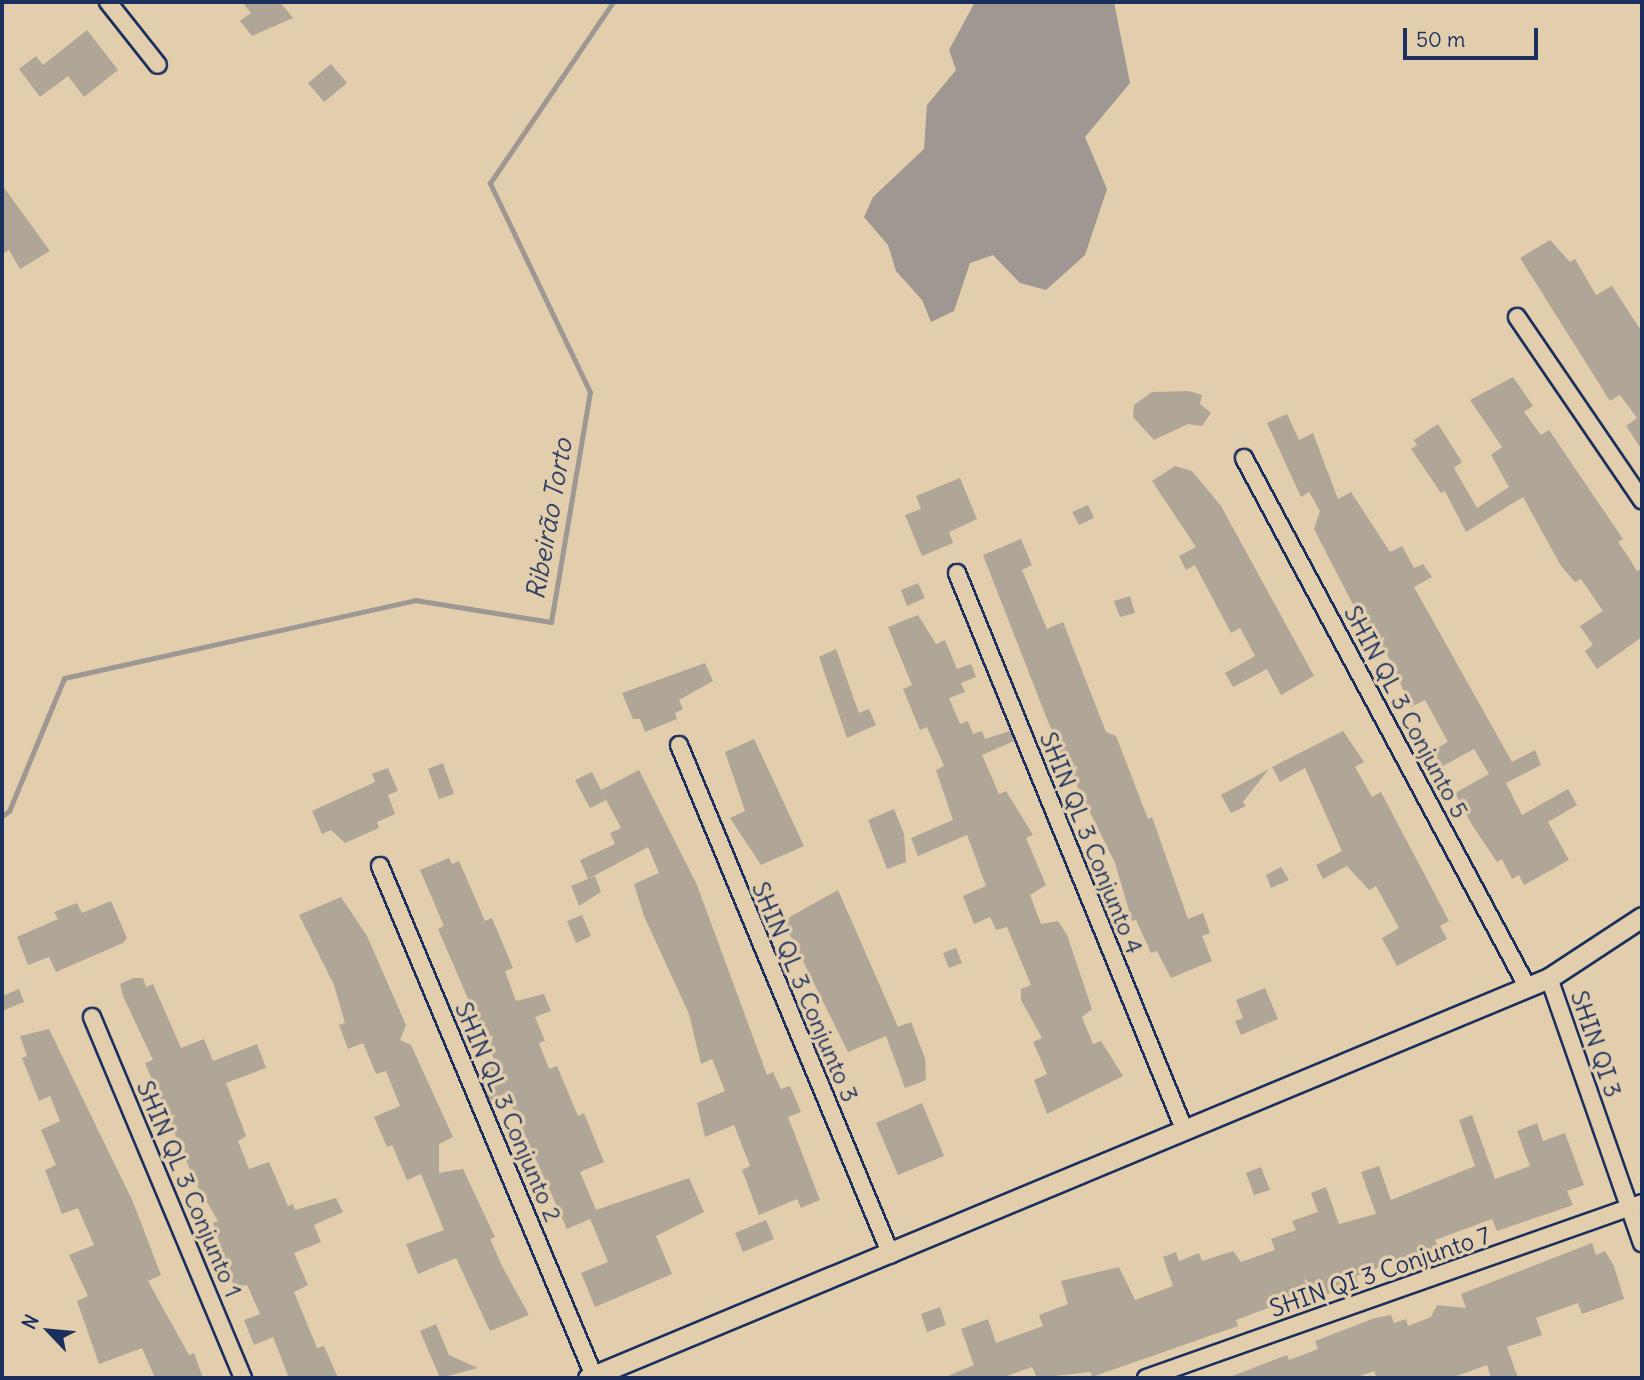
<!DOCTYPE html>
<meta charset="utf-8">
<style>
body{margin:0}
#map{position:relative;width:1644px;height:1380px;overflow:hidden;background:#e2ceac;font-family:Delius,sans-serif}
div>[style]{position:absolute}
.water>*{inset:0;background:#9e9792}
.stream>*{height:5px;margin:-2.5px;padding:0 2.5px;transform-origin:2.5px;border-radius:2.5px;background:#9e9792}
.building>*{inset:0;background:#b0a698}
.roads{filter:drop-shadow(2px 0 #1b2f5e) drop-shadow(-2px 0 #1b2f5e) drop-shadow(0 2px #1b2f5e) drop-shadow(0 -2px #1b2f5e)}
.minor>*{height:16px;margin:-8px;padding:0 8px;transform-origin:8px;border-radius:8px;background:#e2ceac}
.tertiary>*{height:19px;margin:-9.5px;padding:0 9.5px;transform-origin:9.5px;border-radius:9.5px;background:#e2ceac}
span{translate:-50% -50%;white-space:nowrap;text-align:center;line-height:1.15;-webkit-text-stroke:7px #e2ceac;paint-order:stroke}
.street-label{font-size:24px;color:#1b2f5e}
.water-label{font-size:26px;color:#2f3f66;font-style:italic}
.frame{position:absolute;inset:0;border:4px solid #1b2f5e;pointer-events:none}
.north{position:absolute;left:14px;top:1296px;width:70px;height:70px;-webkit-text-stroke:5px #e2ceac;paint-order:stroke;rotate:296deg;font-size:19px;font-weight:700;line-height:28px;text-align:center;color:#1b2f5e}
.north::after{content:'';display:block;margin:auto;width:24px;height:32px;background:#1b2f5e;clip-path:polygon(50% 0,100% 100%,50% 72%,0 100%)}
.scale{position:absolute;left:1403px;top:28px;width:135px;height:32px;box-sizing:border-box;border:4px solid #1b2f5e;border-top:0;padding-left:9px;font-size:21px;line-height:24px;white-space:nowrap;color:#1b2f5e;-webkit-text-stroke:5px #e2ceac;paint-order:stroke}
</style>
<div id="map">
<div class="water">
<i style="clip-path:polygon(975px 2px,1114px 2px,1130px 83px,1085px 137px,1107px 189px,1085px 255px,1046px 290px,1020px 283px,993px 255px,970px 263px,954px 311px,931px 322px,922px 300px,896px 271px,888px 245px,864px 217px,873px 197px,924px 149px,927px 105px,956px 70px,949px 50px)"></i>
</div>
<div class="stream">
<i style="left:2px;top:816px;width:9px;rotate:-36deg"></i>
<i style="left:9px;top:811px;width:144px;rotate:-67.5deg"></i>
<i style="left:64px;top:678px;width:360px;rotate:-12.5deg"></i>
<i style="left:415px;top:600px;width:138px;rotate:9.2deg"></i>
<i style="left:551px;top:622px;width:233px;rotate:-80.4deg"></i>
<i style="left:590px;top:392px;width:232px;rotate:-115.6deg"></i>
<i style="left:490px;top:183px;width:219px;rotate:-55.8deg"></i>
</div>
<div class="building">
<i style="clip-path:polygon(242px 2px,280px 2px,293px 18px,252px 36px,240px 21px,251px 13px)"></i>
<i style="clip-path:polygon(87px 30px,118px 70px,84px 97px,68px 76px,40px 97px,19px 69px,36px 56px,43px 65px)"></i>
<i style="clip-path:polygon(331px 64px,347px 83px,324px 102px,308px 83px)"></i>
<i style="clip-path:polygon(2px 185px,50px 251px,20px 269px,9px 250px,2px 254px)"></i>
<i style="clip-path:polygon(1550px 240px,1570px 262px,1575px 259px,1596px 295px,1612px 286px,1642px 332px,1642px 450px,1626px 426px,1637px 418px,1620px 395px,1610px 401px,1520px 258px)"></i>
<i style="clip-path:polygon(1513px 377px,1533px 406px,1524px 412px,1541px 435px,1549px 430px,1623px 539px,1618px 542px,1629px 558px,1637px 571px,1642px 568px,1642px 637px,1597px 669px,1585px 651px,1593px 645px,1580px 626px,1603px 611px,1581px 579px,1575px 582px,1561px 566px,1523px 497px,1466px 532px,1445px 491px,1441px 493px,1411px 449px,1417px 445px,1414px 440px,1438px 424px,1462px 462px,1454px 468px,1477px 508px,1509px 487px,1491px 455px,1502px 447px,1470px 400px)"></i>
<i style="clip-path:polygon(1189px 391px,1202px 395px,1200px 404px,1211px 413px,1202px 426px,1188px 424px,1154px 440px,1133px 417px,1134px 405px,1152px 392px)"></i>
<i style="clip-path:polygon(1287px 414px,1299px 440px,1313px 433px,1338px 499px,1351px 492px,1390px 552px,1402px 546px,1414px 568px,1423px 564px,1432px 577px,1414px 587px,1512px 762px,1535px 750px,1541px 765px,1506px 783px,1522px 815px,1568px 789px,1577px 805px,1548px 822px,1569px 860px,1524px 885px,1519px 875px,1512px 879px,1502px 859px,1497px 862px,1472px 825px,1455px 793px,1489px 774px,1474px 749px,1441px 767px,1433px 750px,1448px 742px,1425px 700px,1411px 707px,1388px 656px,1363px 624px,1314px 529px,1320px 511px,1309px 492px,1301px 497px,1267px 423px)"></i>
<i style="clip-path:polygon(1175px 466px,1192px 471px,1221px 506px,1314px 676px,1281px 695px,1267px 669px,1233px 687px,1225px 673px,1255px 656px,1240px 628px,1231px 633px,1195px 565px,1186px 570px,1179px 556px,1196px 547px,1152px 481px)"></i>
<i style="clip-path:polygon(960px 478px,977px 519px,949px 532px,953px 543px,922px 556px,905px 515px,921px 509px,916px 496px)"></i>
<i style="clip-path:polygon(1088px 505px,1094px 518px,1079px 525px,1072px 512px)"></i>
<i style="clip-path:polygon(1021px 539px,1032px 565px,1022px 570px,1047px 629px,1063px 622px,1106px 732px,1116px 736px,1148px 819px,1152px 817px,1188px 919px,1203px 913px,1210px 933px,1202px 936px,1212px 961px,1171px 978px,1157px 951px,1151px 953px,1136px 920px,1132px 921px,1115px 863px,1063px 757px,1054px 761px,1047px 745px,1056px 742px,983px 555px)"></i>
<i style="clip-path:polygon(918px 583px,925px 598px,907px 606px,901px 590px)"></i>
<i style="clip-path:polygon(1130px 596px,1135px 613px,1120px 617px,1114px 601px)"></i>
<i style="clip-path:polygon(918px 615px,936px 644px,945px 640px,957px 669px,971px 664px,976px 677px,961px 683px,965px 692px,949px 698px,960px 724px,968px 721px,973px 734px,982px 731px,985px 739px,1010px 731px,1014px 741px,982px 755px,999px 794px,1006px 791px,1033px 835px,1026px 838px,1046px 885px,1030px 895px,1041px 924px,1058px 921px,1067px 935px,1092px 1009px,1082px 1017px,1093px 1044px,1101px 1041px,1123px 1076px,1047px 1114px,1034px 1080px,1047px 1074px,1033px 1042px,1042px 1038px,1021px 1000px,1021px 989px,1031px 985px,1007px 927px,996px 930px,990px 917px,974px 924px,963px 896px,986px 886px,967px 835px,918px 856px,911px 838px,953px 820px,936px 770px,944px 766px,927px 727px,920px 730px,903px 689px,912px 685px,888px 627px)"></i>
<i style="clip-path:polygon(836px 649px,859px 713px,869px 709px,876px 725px,847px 738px,819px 657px)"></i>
<i style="clip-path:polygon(705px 663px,713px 681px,679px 700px,683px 709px,675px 713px,677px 719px,645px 732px,640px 719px,633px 719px,622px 693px)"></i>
<i style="clip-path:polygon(1343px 731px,1364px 762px,1355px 767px,1372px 797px,1381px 792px,1449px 921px,1440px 926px,1447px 939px,1397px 966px,1382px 938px,1399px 928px,1376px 886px,1369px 890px,1347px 866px,1323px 879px,1316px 865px,1342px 851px,1305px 768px,1280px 782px,1272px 767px)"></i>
<i style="clip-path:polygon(754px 739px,804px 846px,761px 865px,730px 818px,745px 811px,725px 752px)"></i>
<i style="clip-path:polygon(443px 763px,454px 794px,439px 799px,428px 769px)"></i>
<i style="clip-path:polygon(388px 768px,398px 791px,388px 795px,395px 814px,377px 822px,379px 828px,345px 843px,331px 830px,322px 834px,312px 811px,375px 782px,372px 774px)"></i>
<i style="clip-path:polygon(1269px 769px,1243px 802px,1246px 806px,1231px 813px,1221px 795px)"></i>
<i style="clip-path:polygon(639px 770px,697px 885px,767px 1075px,773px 1072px,781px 1089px,790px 1086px,801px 1112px,788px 1117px,820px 1200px,801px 1208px,797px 1199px,759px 1215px,742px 1170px,750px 1166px,734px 1125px,705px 1137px,697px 1103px,725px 1091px,712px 1059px,701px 1064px,689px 1014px,644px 916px,634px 884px,659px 873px,648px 847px,588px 879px,580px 860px,615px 844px,610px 833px,621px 828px,601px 790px)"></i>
<i style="clip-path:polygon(592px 772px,606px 800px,590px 808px,575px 780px)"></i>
<i style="clip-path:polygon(894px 809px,904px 834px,906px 862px,887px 869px,868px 820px)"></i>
<i style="clip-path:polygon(449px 858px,452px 864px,459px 861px,485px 921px,492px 918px,513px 968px,505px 971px,516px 1001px,544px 994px,551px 1011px,535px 1017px,545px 1041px,539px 1043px,549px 1069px,557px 1066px,578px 1116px,584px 1113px,604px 1162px,580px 1172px,596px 1210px,689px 1178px,704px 1212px,656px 1236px,672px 1274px,595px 1307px,581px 1273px,608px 1262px,590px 1219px,567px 1229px,506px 1093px,490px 1101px,477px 1071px,496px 1064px,438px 929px,444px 926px,420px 870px)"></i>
<i style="clip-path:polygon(1281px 867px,1289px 880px,1271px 888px,1266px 875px)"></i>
<i style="clip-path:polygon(595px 876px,601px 892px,579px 906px,571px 886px)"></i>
<i style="clip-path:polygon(838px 890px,898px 1027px,911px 1022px,925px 1058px,926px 1080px,905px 1088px,886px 1036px,848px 1052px,788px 931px,786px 919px)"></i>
<i style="clip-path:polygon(341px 897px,367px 936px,406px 1025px,400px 1040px,411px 1045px,453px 1137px,439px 1144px,439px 1173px,463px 1169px,495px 1237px,490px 1239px,502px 1266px,529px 1315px,490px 1331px,456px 1258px,418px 1274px,406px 1244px,444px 1230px,421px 1174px,407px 1180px,392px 1145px,387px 1147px,374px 1117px,400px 1106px,386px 1071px,376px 1074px,363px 1043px,348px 1049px,339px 1025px,345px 1023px,334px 985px,299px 915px)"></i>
<i style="clip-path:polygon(111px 901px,127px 938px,123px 943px,56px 972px,49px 957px,28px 965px,17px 937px,58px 919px,54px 912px,77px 903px,82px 913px)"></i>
<i style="clip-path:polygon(582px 915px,591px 936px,576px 943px,567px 921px)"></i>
<i style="clip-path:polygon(956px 948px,962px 963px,949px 968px,943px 953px)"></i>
<i style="clip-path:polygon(133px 978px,143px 978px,146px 987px,153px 984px,181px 1048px,204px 1039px,213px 1061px,257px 1044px,266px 1068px,226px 1083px,246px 1136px,238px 1141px,249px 1169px,269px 1162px,288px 1206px,293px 1204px,295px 1210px,336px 1198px,343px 1212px,314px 1225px,321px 1242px,294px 1253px,308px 1285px,294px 1292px,317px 1348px,324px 1346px,338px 1378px,289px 1378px,273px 1337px,254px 1345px,244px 1320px,260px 1314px,247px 1285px,234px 1287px,213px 1223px,218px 1221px,196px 1184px,145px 1063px,153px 1060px,123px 996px,120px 984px)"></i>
<i style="clip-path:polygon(1265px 988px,1278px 1019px,1241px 1035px,1235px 1021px,1243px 1018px,1236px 1000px)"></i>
<i style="clip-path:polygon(19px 989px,24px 1002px,2px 1011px,2px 996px)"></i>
<i style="clip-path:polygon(49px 1029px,133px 1202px,161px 1275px,148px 1281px,189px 1355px,194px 1353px,203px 1378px,155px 1378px,142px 1348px,99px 1364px,77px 1301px,88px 1296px,69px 1255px,94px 1245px,78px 1208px,62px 1214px,45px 1170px,56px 1165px,41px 1130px,60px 1121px,50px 1096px,39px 1101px,22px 1058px,27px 1056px,20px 1036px)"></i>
<i style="clip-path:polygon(922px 1103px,944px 1156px,898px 1175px,876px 1123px)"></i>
<i style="clip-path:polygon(1472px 1115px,1495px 1179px,1530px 1166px,1517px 1131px,1537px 1123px,1543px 1141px,1565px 1133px,1584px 1185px,1567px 1191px,1573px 1205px,1497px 1231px,1492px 1219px,1435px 1240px,1439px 1248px,1413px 1257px,1415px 1263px,1397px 1269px,1394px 1262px,1356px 1276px,1358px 1283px,1306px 1302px,1303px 1295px,1236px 1320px,1238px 1326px,1092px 1377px,1090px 1372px,1037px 1378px,1032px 1367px,1001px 1378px,943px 1378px,974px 1365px,961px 1329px,988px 1319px,996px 1343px,1043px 1326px,1039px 1315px,1068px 1304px,1061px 1281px,1119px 1267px,1135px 1300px,1173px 1286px,1163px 1257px,1176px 1252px,1179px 1261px,1199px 1253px,1202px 1261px,1233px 1251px,1241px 1262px,1275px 1250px,1271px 1239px,1296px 1230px,1292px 1221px,1318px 1212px,1311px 1193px,1326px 1187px,1339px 1224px,1376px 1214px,1361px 1172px,1379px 1166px,1391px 1200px,1475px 1166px,1459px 1120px)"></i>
<i style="clip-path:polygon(1261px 1167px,1270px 1190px,1254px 1195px,1246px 1173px)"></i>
<i style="clip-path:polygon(766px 1220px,774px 1239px,743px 1252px,735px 1233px)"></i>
<i style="clip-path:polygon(1592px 1243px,1596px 1255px,1605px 1251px,1614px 1266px,1624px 1299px,1582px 1314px,1578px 1303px,1536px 1318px,1542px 1335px,1507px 1347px,1518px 1378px,1491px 1378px,1487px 1365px,1451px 1378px,1377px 1378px,1374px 1371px,1355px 1378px,1227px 1378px,1287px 1355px,1289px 1360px,1318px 1349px,1315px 1341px,1375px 1318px,1391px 1315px,1394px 1323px,1406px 1319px,1408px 1326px,1431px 1317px,1437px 1305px,1466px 1308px,1461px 1294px)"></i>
<i style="clip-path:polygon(940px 1307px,946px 1325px,927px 1332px,921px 1314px)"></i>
<i style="clip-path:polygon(436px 1324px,449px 1355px,478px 1368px,440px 1378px,420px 1331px)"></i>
</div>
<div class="roads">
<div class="minor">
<i style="left:108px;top:2px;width:80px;rotate:51.6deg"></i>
<i style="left:1517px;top:317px;width:222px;rotate:55.7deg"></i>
<i style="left:1244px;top:458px;width:601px;rotate:61.82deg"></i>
<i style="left:957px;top:573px;width:601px;rotate:67.79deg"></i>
<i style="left:679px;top:745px;width:552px;rotate:67.43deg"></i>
<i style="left:380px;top:866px;width:553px;rotate:67.24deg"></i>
<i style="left:1549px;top:978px;width:281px;rotate:70.7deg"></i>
<i style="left:92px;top:1017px;width:391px;rotate:67.3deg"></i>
<i style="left:1146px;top:1378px;width:526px;rotate:-19.43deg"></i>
</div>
<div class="tertiary">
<i style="left:588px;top:1378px;width:1041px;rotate:-22.6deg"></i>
<i style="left:1549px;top:978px;width:111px;rotate:-33.3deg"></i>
</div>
</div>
<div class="street-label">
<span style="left:1406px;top:712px;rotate:62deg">SHIN QL 3 Conjunto 5</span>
<span style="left:1091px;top:843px;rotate:68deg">SHIN QL 3 Conjunto 4</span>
<span style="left:805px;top:992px;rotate:67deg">SHIN QL 3 Conjunto 3</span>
<span style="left:1596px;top:1044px;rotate:71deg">SHIN QI 3</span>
<span style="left:508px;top:1112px;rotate:67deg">SHIN QL 3 Conjunto 2</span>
<span style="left:189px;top:1189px;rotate:67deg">SHIN QL 3 Conjunto 1</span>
<span style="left:1380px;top:1272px;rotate:-19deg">SHIN QI 3 Conjunto 7</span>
</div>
<div class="water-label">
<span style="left:549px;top:519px;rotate:-80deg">Ribeirão Torto</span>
</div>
<div class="frame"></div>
<div class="north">N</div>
<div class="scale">50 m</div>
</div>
